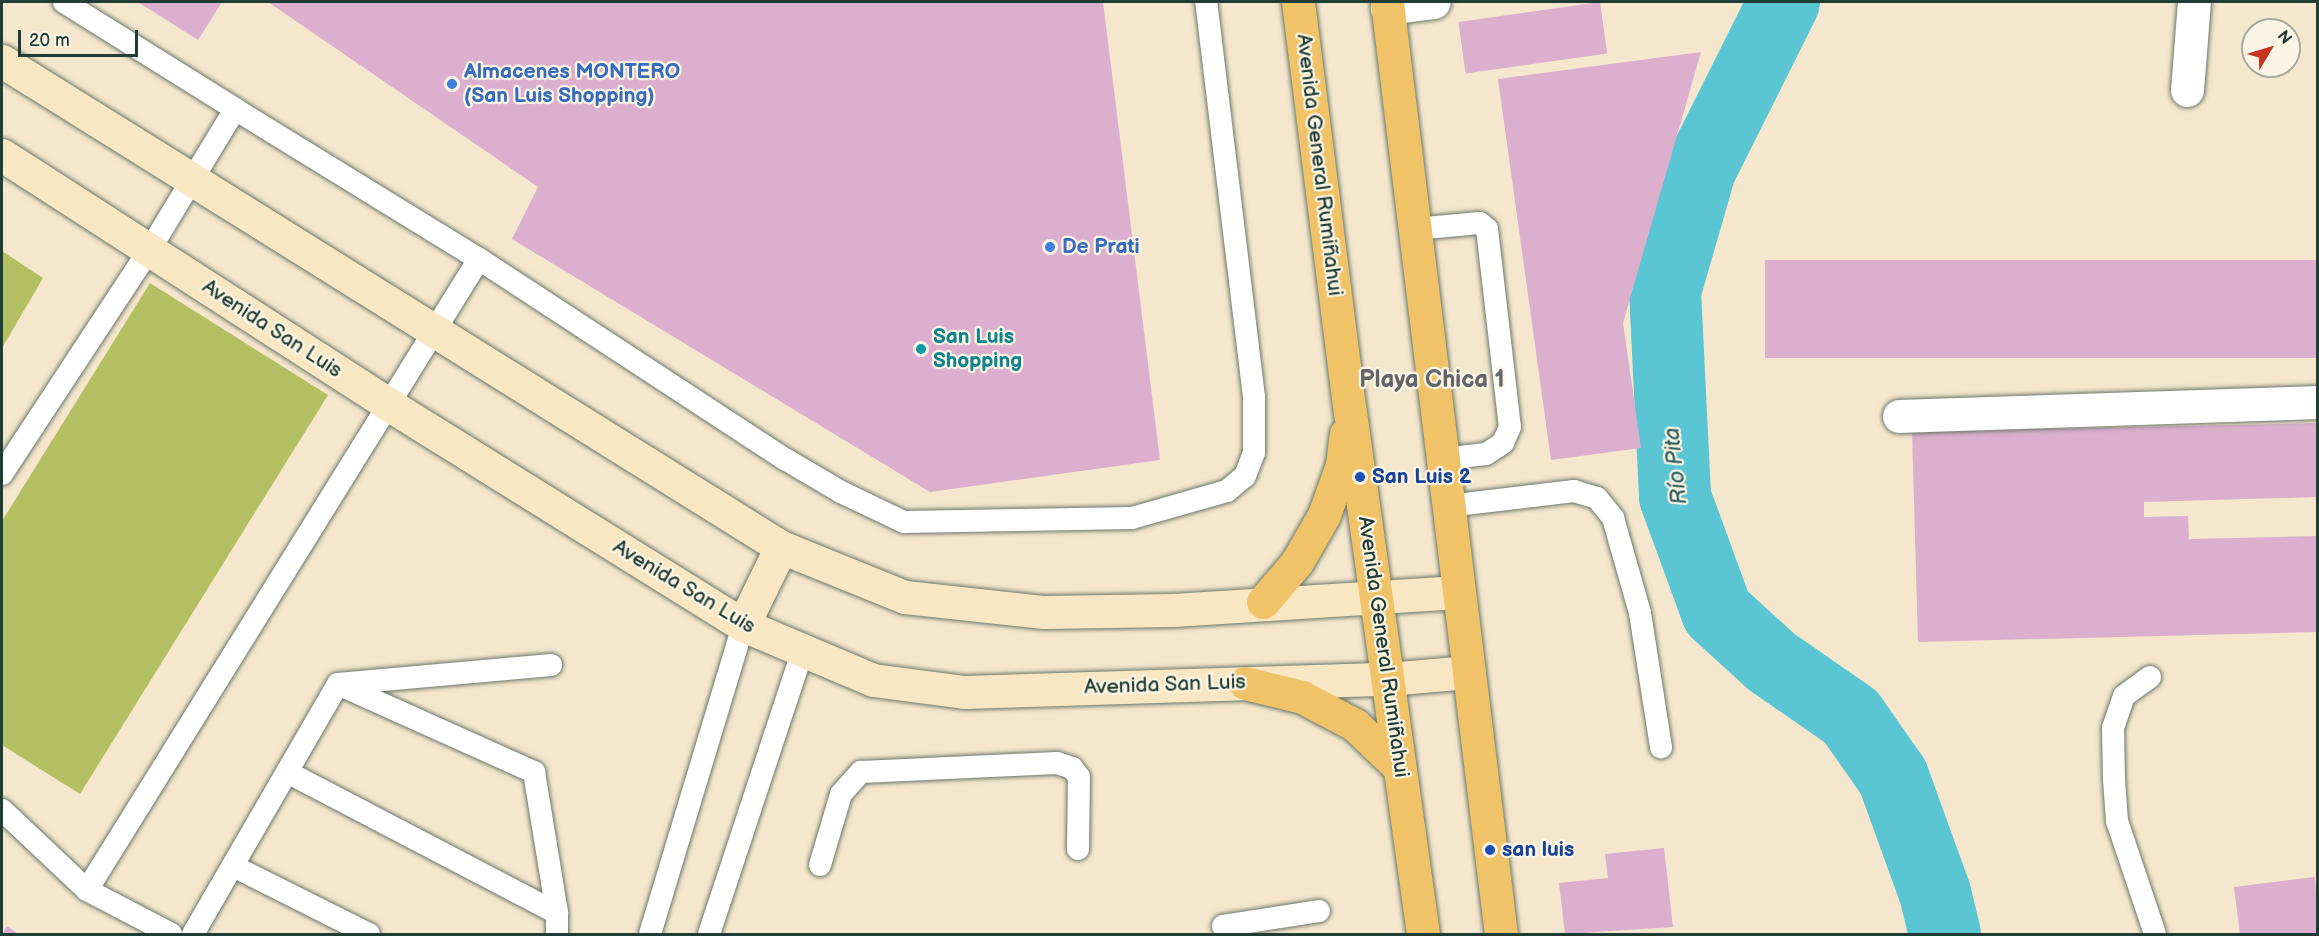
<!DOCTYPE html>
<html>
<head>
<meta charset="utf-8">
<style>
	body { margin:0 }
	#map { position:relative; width:2319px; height:936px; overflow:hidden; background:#f5e7cd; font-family:"Balsamiq Sans",sans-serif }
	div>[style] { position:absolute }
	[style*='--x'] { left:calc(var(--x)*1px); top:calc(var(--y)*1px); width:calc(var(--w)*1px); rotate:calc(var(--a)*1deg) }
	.green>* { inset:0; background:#b3bf60 }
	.river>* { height:72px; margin:-36px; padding:0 36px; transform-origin:36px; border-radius:36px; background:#5ac5d3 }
	.building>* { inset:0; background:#dbafcd; transform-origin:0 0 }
	.roads { filter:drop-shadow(0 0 2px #6a786a) drop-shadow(0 0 2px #6a786a) }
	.service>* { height:22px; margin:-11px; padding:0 11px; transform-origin:11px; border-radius:11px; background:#fff }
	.minor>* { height:33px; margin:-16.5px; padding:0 16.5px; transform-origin:16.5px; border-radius:16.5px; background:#fff }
	.secondary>* { height:33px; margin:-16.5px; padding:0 16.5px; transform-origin:16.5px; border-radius:16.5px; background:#f9e7c3 }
	.trunk>* { height:33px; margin:-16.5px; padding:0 16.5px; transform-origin:16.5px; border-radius:16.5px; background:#f1c369 }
	.dots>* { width:16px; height:16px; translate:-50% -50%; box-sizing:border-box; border:3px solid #fcf5e5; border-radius:50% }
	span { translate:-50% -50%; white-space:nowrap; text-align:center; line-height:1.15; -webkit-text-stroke:4.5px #fcf5e5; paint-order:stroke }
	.shop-label { font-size:21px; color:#366cbe; font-weight:700 }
	.left { translate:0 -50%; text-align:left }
	.street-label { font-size:21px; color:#1f3d34 }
	.culture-label { font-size:21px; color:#0d838f; font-weight:700 }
	.transit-label { font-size:21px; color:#164399; font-weight:700 }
	.water-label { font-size:22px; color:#2e5f5c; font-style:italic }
	.quarter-label { font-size:24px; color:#61656a; font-weight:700 }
	.frame { position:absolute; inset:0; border:3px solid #1f3d34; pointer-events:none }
	.north { position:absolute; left:2241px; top:18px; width:60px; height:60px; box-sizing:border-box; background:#fcf5e5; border:2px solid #a4ab9e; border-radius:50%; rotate:52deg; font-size:16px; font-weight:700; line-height:24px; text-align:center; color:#1f3d34 }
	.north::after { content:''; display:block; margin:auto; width:21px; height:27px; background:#c8321e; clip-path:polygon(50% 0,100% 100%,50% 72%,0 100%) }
	.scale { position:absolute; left:18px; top:30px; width:120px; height:27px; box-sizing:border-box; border:3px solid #1f3d34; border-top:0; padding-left:8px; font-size:18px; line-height:21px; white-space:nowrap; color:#1f3d34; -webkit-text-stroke:4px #fcf5e5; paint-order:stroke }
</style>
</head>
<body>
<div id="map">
	<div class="green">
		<i style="clip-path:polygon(2px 251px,43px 278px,2px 348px)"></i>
		<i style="clip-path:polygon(150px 283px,328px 395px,80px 794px,2px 745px,2px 521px)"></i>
	</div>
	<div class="river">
		<i style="--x:1784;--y:2;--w:188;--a:116.6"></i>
		<i style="--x:1700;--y:170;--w:126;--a:106.1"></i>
		<i style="--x:1665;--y:291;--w:206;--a:87.2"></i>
		<i style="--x:1675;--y:497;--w:122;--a:69.9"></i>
		<i style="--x:1717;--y:612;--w:74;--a:42.3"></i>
		<i style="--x:1772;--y:662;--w:96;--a:34.8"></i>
		<i style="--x:1851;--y:717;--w:73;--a:55"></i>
		<i style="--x:1893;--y:777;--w:123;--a:70.1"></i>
		<i style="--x:1935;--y:893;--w:42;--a:76.3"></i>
	</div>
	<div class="building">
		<i style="clip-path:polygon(138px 2px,222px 2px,198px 40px)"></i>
		<i style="clip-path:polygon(268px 2px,1103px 2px,1160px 460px,930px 492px,512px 239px,538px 187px)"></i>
		<i style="left:1600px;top:2px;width:52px;height:143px;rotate:82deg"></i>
		<i style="clip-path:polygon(1701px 52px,1623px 323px,1641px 448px,1551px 460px,1498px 79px)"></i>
		<i style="left:2318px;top:260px;width:98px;height:553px;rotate:90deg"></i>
		<i style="clip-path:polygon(2318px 423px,2318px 497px,2144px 502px,2144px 517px,2188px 516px,2189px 539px,2318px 536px,2318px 632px,1918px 642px,1912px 432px)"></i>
		<i style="clip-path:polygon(1664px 848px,1673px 927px,1565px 934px,1559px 883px,1608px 878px,1605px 854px)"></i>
		<i style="clip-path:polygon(2315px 877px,2318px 934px,2240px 934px,2234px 887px)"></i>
		<i style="clip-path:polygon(7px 926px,18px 934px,2px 934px)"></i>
	</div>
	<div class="roads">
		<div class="service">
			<i style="--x:64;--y:2;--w:202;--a:32"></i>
			<i style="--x:1414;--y:229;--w:66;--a:-5.2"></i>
			<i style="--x:1480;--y:223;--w:9;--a:41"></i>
			<i style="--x:1487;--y:229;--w:199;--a:83.4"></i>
			<i style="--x:1510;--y:427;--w:17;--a:114"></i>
			<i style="--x:1503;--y:443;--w:20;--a:147"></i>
			<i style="--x:1486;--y:454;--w:44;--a:173.5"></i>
			<i style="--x:479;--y:259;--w:366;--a:33.2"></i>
			<i style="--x:785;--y:459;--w:65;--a:30.5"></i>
			<i style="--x:841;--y:492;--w:70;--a:25.5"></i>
			<i style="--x:904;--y:522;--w:228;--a:-1"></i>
			<i style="--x:1132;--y:518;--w:99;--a:-15.9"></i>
			<i style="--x:1227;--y:491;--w:23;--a:-40"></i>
			<i style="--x:1245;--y:476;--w:25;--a:-69"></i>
			<i style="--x:1254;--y:453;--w:56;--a:-90"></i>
			<i style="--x:1254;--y:397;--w:398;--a:-96.9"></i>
			<i style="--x:2;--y:474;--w:269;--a:-56.7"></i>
			<i style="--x:150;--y:249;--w:164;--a:-58.7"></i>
			<i style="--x:235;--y:109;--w:286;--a:31.6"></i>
			<i style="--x:479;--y:259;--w:743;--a:121.85"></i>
			<i style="--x:87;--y:890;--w:117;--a:-136.7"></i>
			<i style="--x:1448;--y:506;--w:127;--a:-6.8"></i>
			<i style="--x:1574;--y:491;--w:24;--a:17"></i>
			<i style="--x:1597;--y:498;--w:26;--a:51"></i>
			<i style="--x:1613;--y:518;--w:99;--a:74.1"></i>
			<i style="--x:1640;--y:613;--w:136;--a:81.1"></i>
			<i style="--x:2150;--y:677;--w:32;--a:144"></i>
			<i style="--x:2124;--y:696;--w:34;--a:109"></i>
			<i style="--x:2113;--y:728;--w:52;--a:88.9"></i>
			<i style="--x:2114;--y:780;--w:41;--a:85.8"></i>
			<i style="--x:2117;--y:821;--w:119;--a:71.4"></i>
			<i style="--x:340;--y:685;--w:213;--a:24.2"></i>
			<i style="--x:534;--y:772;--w:143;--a:80.7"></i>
			<i style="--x:287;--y:772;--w:305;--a:27.6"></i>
			<i style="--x:557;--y:913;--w:21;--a:90"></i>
			<i style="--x:820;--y:865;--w:74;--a:-73.5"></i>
			<i style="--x:841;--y:794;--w:30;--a:-48"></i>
			<i style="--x:861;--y:772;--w:196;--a:-2.6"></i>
			<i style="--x:1057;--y:763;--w:16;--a:18"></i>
			<i style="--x:1072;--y:768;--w:11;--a:52"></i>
			<i style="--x:1079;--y:777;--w:72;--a:90.8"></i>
			<i style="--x:233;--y:866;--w:152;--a:26.6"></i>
			<i style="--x:87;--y:890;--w:95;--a:27.6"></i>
			<i style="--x:1223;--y:926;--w:97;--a:-8.9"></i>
			<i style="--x:193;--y:934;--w:289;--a:-59.9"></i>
			<i style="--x:338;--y:684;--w:214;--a:-5.1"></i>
			<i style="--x:650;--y:934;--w:323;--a:-73.2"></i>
			<i style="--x:709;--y:934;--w:297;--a:-71.7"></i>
		</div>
		<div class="minor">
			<i style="--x:1387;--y:8;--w:47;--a:-7.3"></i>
			<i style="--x:2187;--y:90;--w:88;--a:-85.5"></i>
			<i style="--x:1899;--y:416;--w:419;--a:-1.9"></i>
		</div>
		<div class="secondary">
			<i style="--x:2;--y:61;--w:918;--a:31.96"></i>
			<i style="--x:781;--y:547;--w:134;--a:22"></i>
			<i style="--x:905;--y:597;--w:140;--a:6.2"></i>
			<i style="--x:1044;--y:612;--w:129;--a:-0.9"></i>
			<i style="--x:1173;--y:610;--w:286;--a:-3.6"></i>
			<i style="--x:2;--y:155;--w:463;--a:32.8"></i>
			<i style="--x:391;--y:406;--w:415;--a:31.9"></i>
			<i style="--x:743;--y:625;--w:141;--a:22.9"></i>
			<i style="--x:873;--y:680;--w:92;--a:7.5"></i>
			<i style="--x:964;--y:692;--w:423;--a:-1.8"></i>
			<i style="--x:1387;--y:679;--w:82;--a:-4.9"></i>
			<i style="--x:743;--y:625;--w:87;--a:-64"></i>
		</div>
		<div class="trunk">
			<i style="--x:1298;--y:2;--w:413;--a:82.8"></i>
			<i style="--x:1350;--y:412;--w:527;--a:82.04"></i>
			<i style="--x:1387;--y:2;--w:939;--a:83.03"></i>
			<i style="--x:1263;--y:602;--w:52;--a:-49.6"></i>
			<i style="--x:1297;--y:562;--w:54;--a:-60.1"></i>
			<i style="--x:1324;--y:515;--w:53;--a:-70.2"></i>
			<i style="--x:1342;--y:465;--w:31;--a:-83"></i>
			<i style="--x:1245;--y:683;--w:59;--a:13.8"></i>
			<i style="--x:1302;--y:697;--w:60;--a:27.8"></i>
			<i style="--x:1355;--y:725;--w:59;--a:43.6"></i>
		</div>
	</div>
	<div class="dots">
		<i style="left:452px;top:84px;background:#3f7fe0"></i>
		<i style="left:1050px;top:247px;background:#3f7fe0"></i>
		<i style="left:921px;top:349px;background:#0f9aa8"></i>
		<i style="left:1360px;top:477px;background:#1a4fb4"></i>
		<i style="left:1490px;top:850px;background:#1a4fb4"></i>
	</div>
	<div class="shop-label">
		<span class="left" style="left:464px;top:84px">Almacenes MONTERO<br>(San Luis Shopping)</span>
		<span class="left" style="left:1062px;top:247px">De Prati</span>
	</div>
	<div class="street-label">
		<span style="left:1319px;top:165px;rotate:83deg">Avenida General Rumiñahui</span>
		<span style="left:272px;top:329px;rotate:33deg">Avenida San Luis</span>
		<span style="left:684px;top:587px;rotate:31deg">Avenida San Luis</span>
		<span style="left:1383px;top:647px;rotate:82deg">Avenida General Rumiñahui</span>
		<span style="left:1165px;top:685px;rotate:-2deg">Avenida San Luis</span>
	</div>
	<div class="culture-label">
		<span class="left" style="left:933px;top:349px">San Luis<br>Shopping</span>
	</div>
	<div class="transit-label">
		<span class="left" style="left:1372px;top:477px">San Luis 2</span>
		<span class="left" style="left:1502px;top:850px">san luis</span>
	</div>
	<div class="water-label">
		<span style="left:1676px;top:466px;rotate:-96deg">Río Pita</span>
	</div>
	<div class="quarter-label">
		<span style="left:1432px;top:380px">Playa Chica 1</span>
	</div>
	<div class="frame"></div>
	<div class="north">N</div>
	<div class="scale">20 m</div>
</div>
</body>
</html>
